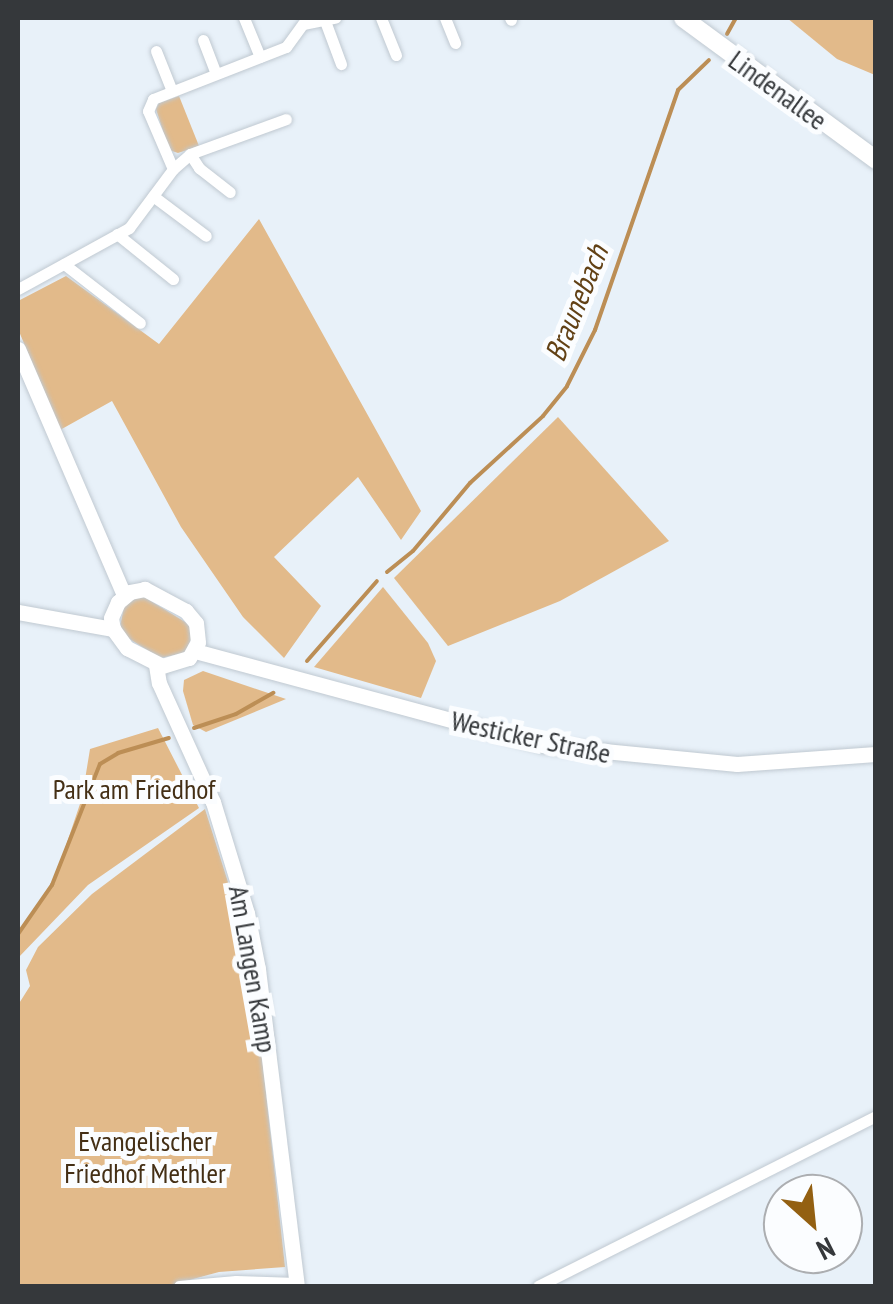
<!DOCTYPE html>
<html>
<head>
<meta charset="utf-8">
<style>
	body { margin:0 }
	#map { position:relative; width:893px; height:1304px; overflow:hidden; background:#e8f1f9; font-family:"PT Sans Narrow",sans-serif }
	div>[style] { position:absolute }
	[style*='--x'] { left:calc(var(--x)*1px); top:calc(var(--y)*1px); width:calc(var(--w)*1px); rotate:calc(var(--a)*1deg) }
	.green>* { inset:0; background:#e2ba8a }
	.stream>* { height:4px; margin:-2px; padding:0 2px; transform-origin:2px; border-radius:2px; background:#bc8e55 }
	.roads { filter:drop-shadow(0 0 2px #c0c9d1) drop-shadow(0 0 2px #c0c9d1) }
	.minor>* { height:11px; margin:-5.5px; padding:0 5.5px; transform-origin:5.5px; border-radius:5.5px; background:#fff }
	.tertiary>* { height:15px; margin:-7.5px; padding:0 7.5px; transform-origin:7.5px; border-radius:7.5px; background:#fff }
	.secondary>* { height:18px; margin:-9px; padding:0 9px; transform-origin:9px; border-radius:9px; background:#fff }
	span { translate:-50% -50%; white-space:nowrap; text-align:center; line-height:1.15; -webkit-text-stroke:10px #fbfdff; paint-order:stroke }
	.street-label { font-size:28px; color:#35383b }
	.park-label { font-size:28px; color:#442f15 }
	.water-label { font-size:30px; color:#624115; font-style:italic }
	.frame { position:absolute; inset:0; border:20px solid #35383b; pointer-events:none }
	.north { position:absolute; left:763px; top:1174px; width:100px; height:100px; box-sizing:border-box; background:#fbfdff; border:2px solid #acaeb1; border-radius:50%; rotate:153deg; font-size:28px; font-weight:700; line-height:40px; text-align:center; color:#35383b }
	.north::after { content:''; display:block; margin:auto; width:35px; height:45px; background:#936012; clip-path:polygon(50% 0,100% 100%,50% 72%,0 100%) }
</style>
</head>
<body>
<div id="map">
	<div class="green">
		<i style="clip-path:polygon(787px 18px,875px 18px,875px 75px,837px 59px)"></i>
		<i style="clip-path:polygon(179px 96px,199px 146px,178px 153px,169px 150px,156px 109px,159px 103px)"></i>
		<i style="clip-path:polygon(259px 219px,421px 511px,401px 540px,358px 477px,274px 557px,321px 606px,284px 658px,243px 617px,181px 527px,112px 401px,60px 430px,18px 329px,18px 301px,66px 276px,159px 344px)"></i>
		<i style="clip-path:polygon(558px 417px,669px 541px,560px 601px,448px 646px,394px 578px)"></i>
		<i style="clip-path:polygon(383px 587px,428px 643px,436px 661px,421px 698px,314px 667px)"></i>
		<i style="clip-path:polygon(141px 595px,190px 625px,192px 637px,185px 653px,160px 658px,128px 638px,120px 627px,125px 602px)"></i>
		<i style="clip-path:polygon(203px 671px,286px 699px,206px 732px,193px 725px,183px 691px,184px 680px)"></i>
		<i style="clip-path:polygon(158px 728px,199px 808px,88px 885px,18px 958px,18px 934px,55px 878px,82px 798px,90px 749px)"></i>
		<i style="clip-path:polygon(205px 809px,239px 917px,263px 1065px,285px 1267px,219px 1272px,167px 1286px,18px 1286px,18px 1005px,30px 986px,26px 970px,38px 947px,92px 894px)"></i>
	</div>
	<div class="stream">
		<i style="--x:727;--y:34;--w:18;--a:-61"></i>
		<i style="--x:387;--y:572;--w:33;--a:-39"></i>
		<i style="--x:413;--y:551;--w:89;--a:-50"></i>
		<i style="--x:470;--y:483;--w:99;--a:-42.5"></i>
		<i style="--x:543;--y:416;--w:38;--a:-51"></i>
		<i style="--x:567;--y:386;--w:63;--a:-63.4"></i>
		<i style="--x:595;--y:330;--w:254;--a:-70.9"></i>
		<i style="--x:678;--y:90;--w:43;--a:-44.1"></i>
		<i style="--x:307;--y:661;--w:106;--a:-48.8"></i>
		<i style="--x:194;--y:728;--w:44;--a:-18.4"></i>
		<i style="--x:236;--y:714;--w:43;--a:-29.6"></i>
		<i style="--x:18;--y:934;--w:60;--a:-55.2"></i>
		<i style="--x:52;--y:885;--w:130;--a:-68.4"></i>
		<i style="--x:100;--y:764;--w:21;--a:-31"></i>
		<i style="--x:118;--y:753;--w:53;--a:-16.4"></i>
	</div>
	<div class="roads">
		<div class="minor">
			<i style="--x:244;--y:18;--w:42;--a:67.7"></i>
			<i style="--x:381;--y:18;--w:40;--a:68"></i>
			<i style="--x:445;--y:18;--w:27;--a:68"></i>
			<i style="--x:510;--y:18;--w:2;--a:63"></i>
			<i style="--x:325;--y:21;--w:46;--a:69.6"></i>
			<i style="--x:203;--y:40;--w:36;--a:69"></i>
			<i style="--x:156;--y:51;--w:43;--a:68.2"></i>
			<i style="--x:190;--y:154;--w:17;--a:57"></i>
			<i style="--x:199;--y:168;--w:39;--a:38"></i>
			<i style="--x:173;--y:169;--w:63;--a:-113.3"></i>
			<i style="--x:148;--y:111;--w:13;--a:-67"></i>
			<i style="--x:153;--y:99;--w:143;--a:-21.4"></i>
			<i style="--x:286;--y:47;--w:29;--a:-54"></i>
			<i style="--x:303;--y:24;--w:33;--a:-11"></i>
			<i style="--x:153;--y:196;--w:66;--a:37"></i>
			<i style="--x:117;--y:234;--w:72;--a:38.8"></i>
			<i style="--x:64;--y:264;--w:96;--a:37.8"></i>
			<i style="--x:18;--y:289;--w:127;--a:-28.8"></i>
			<i style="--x:129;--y:228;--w:74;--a:-53.3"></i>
			<i style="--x:173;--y:169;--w:23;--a:-41"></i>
			<i style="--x:190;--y:154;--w:102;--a:-20"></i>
			<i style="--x:179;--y:1286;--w:57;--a:-5"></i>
			<i style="--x:236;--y:1281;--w:60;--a:1.9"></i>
			<i style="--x:538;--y:1286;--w:378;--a:-26.7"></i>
		</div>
		<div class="tertiary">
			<i style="--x:18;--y:349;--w:268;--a:66.7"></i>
			<i style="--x:18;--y:612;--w:97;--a:10.1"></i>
			<i style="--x:113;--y:629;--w:24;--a:54"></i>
			<i style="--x:127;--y:648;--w:39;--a:27"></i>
			<i style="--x:162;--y:666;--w:28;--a:-17"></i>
			<i style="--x:189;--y:658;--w:18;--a:-61"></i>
			<i style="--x:198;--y:642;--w:19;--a:-96"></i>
			<i style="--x:196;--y:623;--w:16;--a:-130"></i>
			<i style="--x:186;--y:611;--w:47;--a:-151.8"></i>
			<i style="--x:145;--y:589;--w:15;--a:169"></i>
			<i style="--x:130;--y:592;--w:16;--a:140"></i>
			<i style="--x:118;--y:602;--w:17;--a:114"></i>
			<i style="--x:111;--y:618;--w:11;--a:80"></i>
			<i style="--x:195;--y:651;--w:360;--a:15.1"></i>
			<i style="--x:543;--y:745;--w:195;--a:5.6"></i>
			<i style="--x:737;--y:764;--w:139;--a:-4.1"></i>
			<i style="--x:156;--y:665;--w:18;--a:81"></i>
			<i style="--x:159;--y:683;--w:131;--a:65.6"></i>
			<i style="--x:213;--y:802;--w:116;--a:73"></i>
			<i style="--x:247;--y:913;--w:57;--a:78.9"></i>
			<i style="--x:258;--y:969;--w:319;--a:83"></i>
		</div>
		<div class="secondary">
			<i style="--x:683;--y:18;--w:240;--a:36.3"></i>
		</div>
	</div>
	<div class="street-label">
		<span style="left:778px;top:90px;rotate:36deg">Lindenallee</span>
		<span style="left:531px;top:737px;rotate:12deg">Westicker Straße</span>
		<span style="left:253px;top:969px;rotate:80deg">Am Langen Kamp</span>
	</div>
	<div class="park-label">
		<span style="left:134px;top:789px">Park am Friedhof</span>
		<span style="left:145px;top:1157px">Evangelischer<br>Friedhof Methler</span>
	</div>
	<div class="water-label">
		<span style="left:576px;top:303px;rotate:-68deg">Braunebach</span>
	</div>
	<div class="frame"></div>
	<div class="north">N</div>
</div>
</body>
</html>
